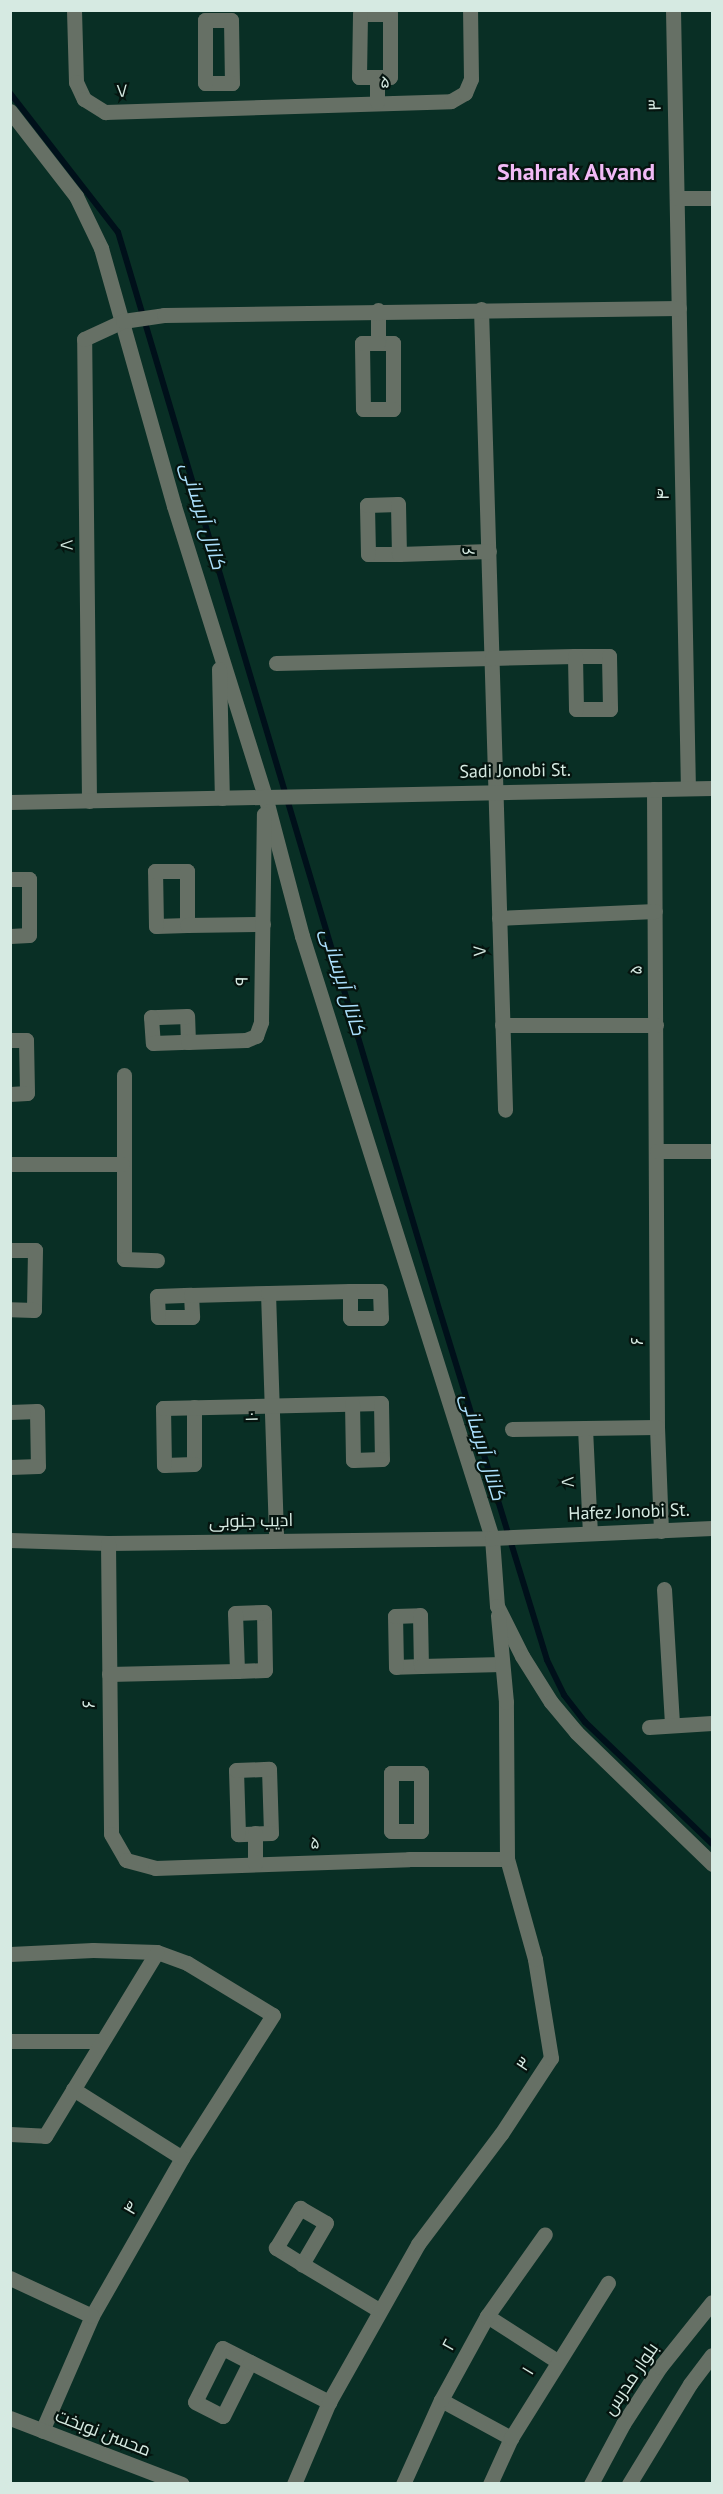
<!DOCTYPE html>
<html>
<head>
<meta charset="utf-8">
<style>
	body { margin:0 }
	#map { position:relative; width:723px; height:2494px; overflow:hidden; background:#092f25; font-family:"PT Sans",Cairo,sans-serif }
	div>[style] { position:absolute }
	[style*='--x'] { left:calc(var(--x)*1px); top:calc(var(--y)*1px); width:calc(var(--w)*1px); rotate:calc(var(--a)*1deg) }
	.stream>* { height:6px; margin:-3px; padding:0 3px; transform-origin:3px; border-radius:3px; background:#00101a }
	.minor>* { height:15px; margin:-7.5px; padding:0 7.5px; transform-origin:7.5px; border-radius:7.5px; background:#667065 }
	span { translate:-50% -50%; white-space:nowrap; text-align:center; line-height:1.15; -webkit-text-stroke:4.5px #05140f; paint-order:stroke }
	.street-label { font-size:18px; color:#d6eae2 }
	.water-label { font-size:20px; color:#aadefb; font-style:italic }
	.district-label { font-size:24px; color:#f1baf6; font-weight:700 }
	.frame { position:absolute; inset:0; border:12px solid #d6eae2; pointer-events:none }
</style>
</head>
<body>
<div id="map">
	<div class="stream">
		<i style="--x:10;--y:93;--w:176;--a:52.2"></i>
		<i style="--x:118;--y:232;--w:1127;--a:73.4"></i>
		<i style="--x:440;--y:1312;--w:364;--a:72.9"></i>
		<i style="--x:547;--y:1660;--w:39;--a:64"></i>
		<i style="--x:564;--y:1695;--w:34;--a:52"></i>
		<i style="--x:585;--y:1722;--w:176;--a:43.8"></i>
	</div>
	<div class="minor">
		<i style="--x:74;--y:10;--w:72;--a:88.4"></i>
		<i style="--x:76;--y:82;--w:19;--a:65"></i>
		<i style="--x:84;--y:99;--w:25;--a:32"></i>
		<i style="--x:105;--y:112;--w:346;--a:-1.8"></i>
		<i style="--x:451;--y:101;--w:16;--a:-30"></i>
		<i style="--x:465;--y:93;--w:15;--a:-67"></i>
		<i style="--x:471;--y:79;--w:69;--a:-90.8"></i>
		<i style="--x:673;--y:10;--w:778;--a:88.9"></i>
		<i style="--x:205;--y:20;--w:26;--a:0"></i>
		<i style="--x:231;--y:20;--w:63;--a:89.1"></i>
		<i style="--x:232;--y:83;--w:27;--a:180"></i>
		<i style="--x:205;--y:83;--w:63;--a:-90"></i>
		<i style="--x:377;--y:102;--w:25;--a:-90"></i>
		<i style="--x:377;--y:77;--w:13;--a:0"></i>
		<i style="--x:390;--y:77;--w:63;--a:-90"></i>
		<i style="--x:390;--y:14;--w:30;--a:180"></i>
		<i style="--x:360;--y:14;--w:63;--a:90.9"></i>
		<i style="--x:359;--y:77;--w:18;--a:0"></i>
		<i style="--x:10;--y:111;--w:108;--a:52.2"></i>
		<i style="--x:76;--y:196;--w:58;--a:64.3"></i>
		<i style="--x:101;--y:248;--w:268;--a:74.2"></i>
		<i style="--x:174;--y:506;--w:304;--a:72.6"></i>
		<i style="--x:265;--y:796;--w:145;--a:75.2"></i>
		<i style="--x:302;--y:936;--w:631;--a:72.48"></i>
		<i style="--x:492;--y:1538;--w:68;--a:85.8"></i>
		<i style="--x:497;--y:1606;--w:56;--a:63.4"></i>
		<i style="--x:522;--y:1656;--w:54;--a:57.8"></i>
		<i style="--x:551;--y:1702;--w:39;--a:50"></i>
		<i style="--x:576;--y:1732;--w:190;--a:44.1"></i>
		<i style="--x:677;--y:198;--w:35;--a:0"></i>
		<i style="--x:481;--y:309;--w:801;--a:88.28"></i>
		<i style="--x:378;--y:310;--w:33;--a:90"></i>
		<i style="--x:378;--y:343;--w:15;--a:0"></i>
		<i style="--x:393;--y:343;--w:66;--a:90"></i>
		<i style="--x:393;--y:409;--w:30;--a:180"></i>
		<i style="--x:363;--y:409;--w:66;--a:-90.9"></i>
		<i style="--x:362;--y:343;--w:16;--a:0"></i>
		<i style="--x:399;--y:554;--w:31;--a:180"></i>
		<i style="--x:368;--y:554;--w:49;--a:-91.2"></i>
		<i style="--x:367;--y:505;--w:31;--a:-2"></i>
		<i style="--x:398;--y:504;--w:50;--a:88.9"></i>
		<i style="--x:399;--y:554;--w:90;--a:-1.9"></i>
		<i style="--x:276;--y:663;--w:216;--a:-1.3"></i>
		<i style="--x:492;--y:658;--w:83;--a:-1.4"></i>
		<i style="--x:575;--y:656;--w:34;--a:0"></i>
		<i style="--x:609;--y:656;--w:53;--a:88.9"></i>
		<i style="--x:610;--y:709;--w:34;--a:180"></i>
		<i style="--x:576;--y:709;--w:53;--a:-91.1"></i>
		<i style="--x:219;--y:669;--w:129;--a:88.7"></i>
		<i style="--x:654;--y:789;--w:638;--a:89.73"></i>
		<i style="--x:657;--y:1427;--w:104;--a:87.8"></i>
		<i style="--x:89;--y:801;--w:462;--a:-90.6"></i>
		<i style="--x:84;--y:339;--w:43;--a:-24.8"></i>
		<i style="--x:123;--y:321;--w:41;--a:-8.3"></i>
		<i style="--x:164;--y:315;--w:515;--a:-0.78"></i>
		<i style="--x:10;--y:802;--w:702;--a:-1.14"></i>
		<i style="--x:10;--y:879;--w:19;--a:0"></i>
		<i style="--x:29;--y:879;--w:56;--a:90"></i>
		<i style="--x:29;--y:935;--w:19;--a:177"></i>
		<i style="--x:499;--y:918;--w:156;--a:-2.6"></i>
		<i style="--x:187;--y:925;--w:31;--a:178"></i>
		<i style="--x:156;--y:926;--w:55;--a:-91"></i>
		<i style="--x:155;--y:871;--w:32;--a:0"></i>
		<i style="--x:187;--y:871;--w:54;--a:90"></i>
		<i style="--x:187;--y:925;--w:76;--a:-0.8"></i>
		<i style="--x:502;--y:1025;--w:154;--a:0"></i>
		<i style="--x:10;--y:1040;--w:16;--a:0"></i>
		<i style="--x:26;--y:1040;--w:53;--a:88.9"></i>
		<i style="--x:27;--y:1093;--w:17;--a:177"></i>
		<i style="--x:188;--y:1042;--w:26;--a:-92"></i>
		<i style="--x:187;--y:1016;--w:36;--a:178"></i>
		<i style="--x:151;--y:1017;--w:26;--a:86"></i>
		<i style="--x:153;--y:1043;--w:35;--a:-2"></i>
		<i style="--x:188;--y:1042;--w:58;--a:-2"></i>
		<i style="--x:246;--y:1040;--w:11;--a:-22"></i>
		<i style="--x:256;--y:1036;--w:15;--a:-70"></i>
		<i style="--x:261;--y:1022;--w:208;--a:-89.2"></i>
		<i style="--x:124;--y:1075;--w:184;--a:90"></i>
		<i style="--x:124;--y:1259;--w:33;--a:2"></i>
		<i style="--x:657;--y:1151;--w:55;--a:0"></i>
		<i style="--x:10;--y:1164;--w:112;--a:0"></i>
		<i style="--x:10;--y:1250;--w:25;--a:0"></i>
		<i style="--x:35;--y:1250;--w:60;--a:91"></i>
		<i style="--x:34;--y:1310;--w:24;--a:-178"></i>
		<i style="--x:268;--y:1293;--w:247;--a:88.1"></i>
		<i style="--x:191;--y:1295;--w:22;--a:87"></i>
		<i style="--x:192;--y:1317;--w:34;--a:180"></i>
		<i style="--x:158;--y:1317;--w:21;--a:-93"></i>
		<i style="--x:157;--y:1296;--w:34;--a:-2"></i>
		<i style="--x:191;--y:1295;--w:77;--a:-1.5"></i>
		<i style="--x:268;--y:1293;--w:82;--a:-1.4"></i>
		<i style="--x:350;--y:1291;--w:30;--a:0"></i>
		<i style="--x:380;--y:1291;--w:27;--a:88"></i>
		<i style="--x:381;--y:1318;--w:31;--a:180"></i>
		<i style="--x:350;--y:1318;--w:27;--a:-90"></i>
		<i style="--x:194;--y:1407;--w:57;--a:90"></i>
		<i style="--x:194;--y:1464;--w:30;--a:178"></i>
		<i style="--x:164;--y:1465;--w:57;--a:-91"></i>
		<i style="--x:163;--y:1408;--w:218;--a:-1.3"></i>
		<i style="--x:381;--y:1403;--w:56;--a:89"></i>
		<i style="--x:382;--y:1459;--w:29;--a:178"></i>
		<i style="--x:353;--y:1460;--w:56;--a:-91"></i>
		<i style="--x:10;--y:1412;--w:27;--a:-2"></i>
		<i style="--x:37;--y:1411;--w:55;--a:89"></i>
		<i style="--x:38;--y:1466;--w:28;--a:178"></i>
		<i style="--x:585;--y:1428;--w:105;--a:87.3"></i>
		<i style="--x:512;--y:1429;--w:145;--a:-0.8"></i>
		<i style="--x:10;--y:1540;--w:98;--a:1.8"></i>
		<i style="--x:108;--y:1543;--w:384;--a:-0.7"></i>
		<i style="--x:492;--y:1538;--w:220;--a:-2.6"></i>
		<i style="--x:108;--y:1543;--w:291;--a:89.4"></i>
		<i style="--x:111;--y:1834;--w:30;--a:60"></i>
		<i style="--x:126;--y:1860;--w:30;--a:15"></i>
		<i style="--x:155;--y:1868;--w:254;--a:-2"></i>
		<i style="--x:409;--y:1859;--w:98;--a:0"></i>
		<i style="--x:664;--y:1589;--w:135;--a:86.6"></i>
		<i style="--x:421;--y:1666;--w:25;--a:178"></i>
		<i style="--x:396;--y:1667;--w:51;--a:-91.1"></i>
		<i style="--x:395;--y:1616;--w:25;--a:-2"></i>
		<i style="--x:420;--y:1615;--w:51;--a:88.9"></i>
		<i style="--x:421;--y:1666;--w:81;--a:-1.4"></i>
		<i style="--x:109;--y:1674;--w:128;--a:-1.3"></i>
		<i style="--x:237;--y:1671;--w:28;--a:-2"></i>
		<i style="--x:265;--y:1670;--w:58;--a:-91"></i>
		<i style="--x:264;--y:1612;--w:29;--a:178"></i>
		<i style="--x:235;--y:1613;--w:58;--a:88"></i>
		<i style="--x:649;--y:1727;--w:63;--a:-3.6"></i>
		<i style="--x:269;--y:1769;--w:64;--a:88.2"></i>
		<i style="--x:271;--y:1833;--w:33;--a:178"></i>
		<i style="--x:238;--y:1834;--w:64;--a:-91.8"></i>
		<i style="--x:236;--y:1770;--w:33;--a:-2"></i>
		<i style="--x:391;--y:1773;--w:30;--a:0"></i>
		<i style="--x:421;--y:1773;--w:58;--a:90"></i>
		<i style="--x:421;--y:1831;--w:30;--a:180"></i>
		<i style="--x:391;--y:1831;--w:58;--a:-90"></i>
		<i style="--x:255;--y:1833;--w:31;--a:90"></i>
		<i style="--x:10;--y:1954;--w:83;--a:-2.8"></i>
		<i style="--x:93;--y:1950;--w:64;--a:1.8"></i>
		<i style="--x:157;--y:1952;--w:32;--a:20"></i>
		<i style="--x:187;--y:1963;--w:100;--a:31.2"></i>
		<i style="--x:273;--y:2015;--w:169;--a:122.5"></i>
		<i style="--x:182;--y:2158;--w:182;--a:119.7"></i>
		<i style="--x:92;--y:2316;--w:125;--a:113.5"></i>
		<i style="--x:10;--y:2041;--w:92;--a:0"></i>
		<i style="--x:73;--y:2089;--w:129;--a:32.3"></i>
		<i style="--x:10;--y:2134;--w:35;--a:3"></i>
		<i style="--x:45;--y:2136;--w:215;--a:-58.7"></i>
		<i style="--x:302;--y:2264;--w:31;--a:-148"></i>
		<i style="--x:276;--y:2248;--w:47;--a:-59"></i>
		<i style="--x:300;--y:2208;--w:30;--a:30"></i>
		<i style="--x:326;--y:2223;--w:48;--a:120.3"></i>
		<i style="--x:302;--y:2264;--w:90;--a:30.9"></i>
		<i style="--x:10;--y:2278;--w:90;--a:24.9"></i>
		<i style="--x:487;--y:2316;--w:83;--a:32.7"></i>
		<i style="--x:250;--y:2362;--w:31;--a:-153"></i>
		<i style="--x:222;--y:2348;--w:60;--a:116.6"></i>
		<i style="--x:195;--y:2402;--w:31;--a:27"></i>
		<i style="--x:223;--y:2416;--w:60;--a:-63.4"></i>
		<i style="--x:250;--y:2362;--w:89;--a:26.9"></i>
		<i style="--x:441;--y:2400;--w:80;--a:28.5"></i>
		<i style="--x:10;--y:2418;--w:184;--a:21"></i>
		<i style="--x:294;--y:2484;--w:89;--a:-66.9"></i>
		<i style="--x:329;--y:2402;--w:181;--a:-60.6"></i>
		<i style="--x:418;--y:2244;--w:138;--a:-53"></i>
		<i style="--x:501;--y:2134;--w:91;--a:-56.7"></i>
		<i style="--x:551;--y:2058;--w:100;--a:-99.2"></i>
		<i style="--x:535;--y:1959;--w:104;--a:-105.6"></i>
		<i style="--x:507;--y:1859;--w:157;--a:-90.4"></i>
		<i style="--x:506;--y:1702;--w:87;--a:-95.3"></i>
		<i style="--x:403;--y:2484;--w:92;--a:-65.7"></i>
		<i style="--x:441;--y:2400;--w:96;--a:-61.3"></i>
		<i style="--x:487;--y:2316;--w:100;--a:-54.7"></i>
		<i style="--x:490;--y:2484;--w:51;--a:-65.5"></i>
		<i style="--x:511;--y:2438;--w:183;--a:-58"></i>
		<i style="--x:591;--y:2484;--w:68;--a:-61.9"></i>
		<i style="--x:623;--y:2424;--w:68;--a:-57"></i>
		<i style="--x:660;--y:2367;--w:83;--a:-51.3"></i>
		<i style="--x:629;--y:2484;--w:117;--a:-58.6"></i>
		<i style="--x:690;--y:2384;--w:36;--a:-53"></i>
	</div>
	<div class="street-label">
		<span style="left:385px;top:82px;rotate:-1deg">۵</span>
		<span style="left:122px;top:91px;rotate:-3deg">۷</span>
		<span style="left:655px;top:105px;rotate:-91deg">۳</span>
		<span style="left:663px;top:494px;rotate:-91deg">۴</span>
		<span style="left:67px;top:545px;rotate:-91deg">۸</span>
		<span style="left:469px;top:551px;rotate:-92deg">۶</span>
		<span style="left:515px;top:771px;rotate:-1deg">Sadi Jonobi St.</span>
		<span style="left:480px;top:951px;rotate:-92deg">۷</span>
		<span style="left:636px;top:970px;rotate:-91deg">۵</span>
		<span style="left:242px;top:981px;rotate:-89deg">۹</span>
		<span style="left:637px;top:1341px;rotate:-90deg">۶</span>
		<span style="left:252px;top:1417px;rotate:-92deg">۱۰</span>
		<span style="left:568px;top:1482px;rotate:-93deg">۸</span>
		<span style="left:629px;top:1512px;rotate:-2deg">Hafez Jonobi St.</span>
		<span style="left:251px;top:1521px;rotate:-1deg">ادیب جنوبی</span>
		<span style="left:89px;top:1704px;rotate:-91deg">۶</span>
		<span style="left:315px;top:1843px;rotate:-2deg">۵</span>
		<span style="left:524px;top:2064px;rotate:-56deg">۳</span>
		<span style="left:131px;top:2208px;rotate:-60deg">۴</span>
		<span style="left:449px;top:2345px;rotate:-61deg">۲</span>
		<span style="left:528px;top:2371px;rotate:-59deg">۱</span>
		<span style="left:631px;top:2379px;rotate:-56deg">بلوار مدرس</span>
		<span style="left:103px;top:2433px;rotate:21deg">محسن نوبخت</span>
	</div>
	<div class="water-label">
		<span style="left:203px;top:516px;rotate:73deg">کانال آبرسانی</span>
		<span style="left:343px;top:982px;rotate:73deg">کانال آبرسانی</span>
		<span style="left:483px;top:1447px;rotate:73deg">کانال آبرسانی</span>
	</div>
	<div class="district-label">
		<span style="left:576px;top:172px">Shahrak Alvand</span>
	</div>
	<div class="frame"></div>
</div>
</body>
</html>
